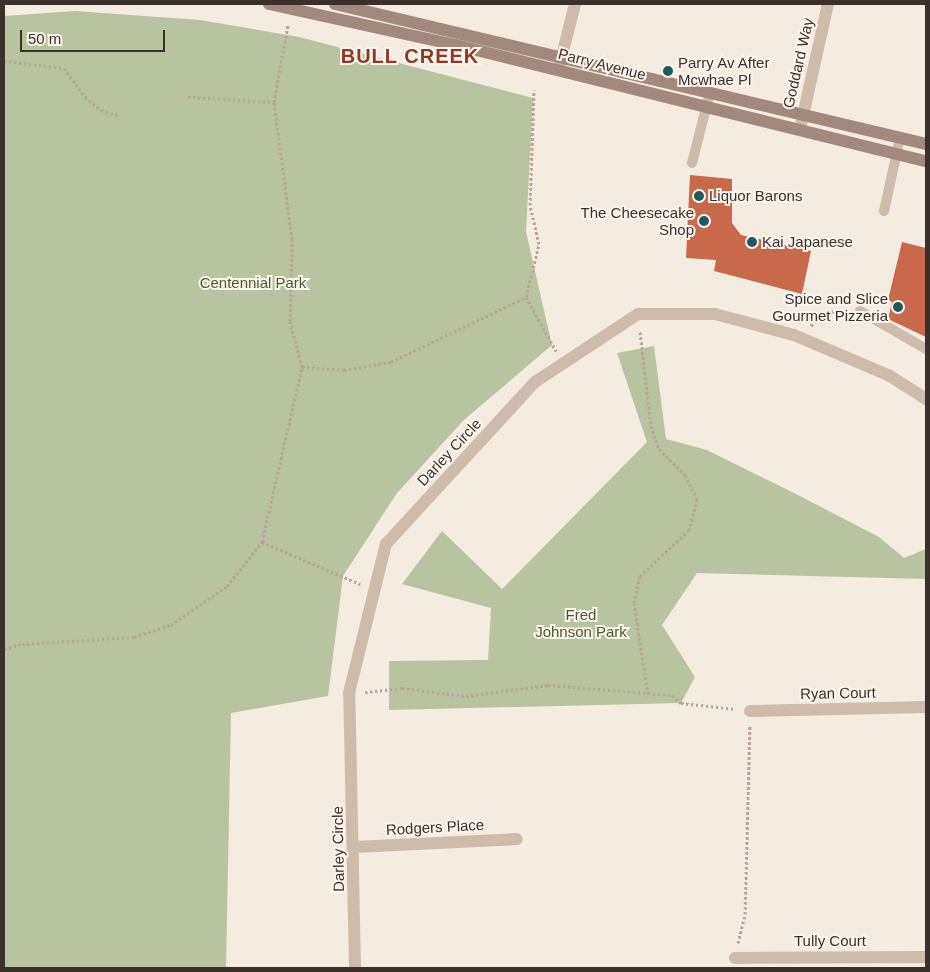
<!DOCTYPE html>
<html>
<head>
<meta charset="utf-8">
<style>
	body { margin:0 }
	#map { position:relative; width:930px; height:972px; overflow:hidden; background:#f4ebe1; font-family:Helvetica,sans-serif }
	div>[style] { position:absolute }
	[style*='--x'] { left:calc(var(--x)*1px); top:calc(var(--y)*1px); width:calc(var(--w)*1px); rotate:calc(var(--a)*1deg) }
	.green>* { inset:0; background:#b8c4a0 }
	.building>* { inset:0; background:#c8694b }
	.path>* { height:3px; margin-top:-1.5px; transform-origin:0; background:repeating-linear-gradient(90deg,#b9a596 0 2.5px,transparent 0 5px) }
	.lane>* { height:10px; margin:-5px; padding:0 5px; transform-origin:5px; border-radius:5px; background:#cdbbac }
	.street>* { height:12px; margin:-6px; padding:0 6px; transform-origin:6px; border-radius:6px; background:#cdbbac }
	.secondary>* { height:12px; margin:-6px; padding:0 6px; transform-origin:6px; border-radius:6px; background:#a18a7d }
	.dots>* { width:14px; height:14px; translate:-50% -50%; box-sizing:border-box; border:2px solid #fbf5ee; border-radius:50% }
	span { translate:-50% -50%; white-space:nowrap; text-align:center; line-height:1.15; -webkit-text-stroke:4px #fbf5ee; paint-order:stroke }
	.poi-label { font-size:15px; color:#3b302b }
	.left { translate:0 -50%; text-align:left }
	.right { translate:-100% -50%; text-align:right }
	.street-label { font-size:15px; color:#3b302b }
	.park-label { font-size:15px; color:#4a5a2e }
	.district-label { font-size:20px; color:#8c3b22; font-weight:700; letter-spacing:1px }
	.frame { position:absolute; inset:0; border:5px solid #3b302b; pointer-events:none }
	.scale { position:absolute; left:20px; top:30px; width:145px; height:22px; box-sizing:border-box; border:2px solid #3b302b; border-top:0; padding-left:6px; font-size:15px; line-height:18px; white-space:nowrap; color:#3b302b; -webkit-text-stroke:4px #fbf5ee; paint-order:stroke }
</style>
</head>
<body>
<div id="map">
	<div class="green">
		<i style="clip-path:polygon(75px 11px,200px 20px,299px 37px,533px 98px,526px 232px,552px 345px,464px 420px,397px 493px,343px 576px,328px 696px,231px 713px,226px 968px,4px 968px,4px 16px)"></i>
		<i style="clip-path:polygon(654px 346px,666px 439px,707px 450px,796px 494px,879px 537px,904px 558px,926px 549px,926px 579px,697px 573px,662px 625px,695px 677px,681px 703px,389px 710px,389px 661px,488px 660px,491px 608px,402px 584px,442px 531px,502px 589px,647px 442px,617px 353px)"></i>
	</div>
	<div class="building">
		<i style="clip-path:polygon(690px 175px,732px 179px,732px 223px,741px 235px,811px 251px,802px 294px,714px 271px,716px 260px,686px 258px)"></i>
		<i style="clip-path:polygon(902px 242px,926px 248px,926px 337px,888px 319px,892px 302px,888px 300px)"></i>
	</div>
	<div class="path">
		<i style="--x:4;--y:61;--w:60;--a:6.7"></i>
		<i style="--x:64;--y:68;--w:36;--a:54"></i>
		<i style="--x:85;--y:97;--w:21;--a:39"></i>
		<i style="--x:101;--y:110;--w:18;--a:19"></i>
		<i style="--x:188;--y:97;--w:86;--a:3.3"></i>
		<i style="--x:526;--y:297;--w:55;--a:-76.2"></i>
		<i style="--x:539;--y:244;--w:40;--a:-103"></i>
		<i style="--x:530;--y:205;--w:115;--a:-88"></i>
		<i style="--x:811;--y:326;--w:17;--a:-54"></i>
		<i style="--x:821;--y:312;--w:26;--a:-2"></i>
		<i style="--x:640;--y:332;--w:95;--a:83.3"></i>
		<i style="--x:651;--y:426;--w:24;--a:71"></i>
		<i style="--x:659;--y:449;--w:37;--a:45"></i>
		<i style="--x:685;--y:475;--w:27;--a:63"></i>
		<i style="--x:697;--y:499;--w:32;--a:104"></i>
		<i style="--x:689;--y:530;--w:67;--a:136.8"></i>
		<i style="--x:640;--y:576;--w:28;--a:103"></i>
		<i style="--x:634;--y:603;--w:92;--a:81.3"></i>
		<i style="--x:302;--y:367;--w:42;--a:4.1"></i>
		<i style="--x:344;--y:370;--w:48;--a:-9.7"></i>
		<i style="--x:391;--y:362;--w:150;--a:-25.7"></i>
		<i style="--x:526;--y:297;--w:62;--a:60.9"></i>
		<i style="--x:262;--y:542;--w:107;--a:23.2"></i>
		<i style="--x:4;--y:649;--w:19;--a:-16"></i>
		<i style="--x:22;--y:644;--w:112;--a:-3.6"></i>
		<i style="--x:134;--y:637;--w:39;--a:-18"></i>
		<i style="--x:171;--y:625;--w:68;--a:-34.9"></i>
		<i style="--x:227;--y:586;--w:56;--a:-51.5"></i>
		<i style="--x:262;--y:542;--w:180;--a:-77.1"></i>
		<i style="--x:302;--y:367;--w:48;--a:-104.6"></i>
		<i style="--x:290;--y:321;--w:82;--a:-88.6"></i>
		<i style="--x:292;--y:239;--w:138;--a:-97.5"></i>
		<i style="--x:274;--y:102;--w:78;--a:-79.7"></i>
		<i style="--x:365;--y:692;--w:37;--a:-6"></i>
		<i style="--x:402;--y:688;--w:64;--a:7.1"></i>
		<i style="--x:466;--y:696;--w:83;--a:-7.6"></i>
		<i style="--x:548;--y:685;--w:124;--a:4.6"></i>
		<i style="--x:672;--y:695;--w:12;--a:42"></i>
		<i style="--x:681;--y:703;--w:55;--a:6.2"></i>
		<i style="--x:738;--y:943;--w:30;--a:-76"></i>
		<i style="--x:745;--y:914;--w:189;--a:-88.5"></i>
	</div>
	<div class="lane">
		<i style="--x:692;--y:163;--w:65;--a:-75.7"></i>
		<i style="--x:884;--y:211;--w:75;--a:-77.6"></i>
		<i style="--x:860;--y:311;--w:76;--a:29.9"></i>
	</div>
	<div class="street">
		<i style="--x:559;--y:67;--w:65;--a:-75.7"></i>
		<i style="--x:800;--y:129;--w:128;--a:-77.4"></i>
		<i style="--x:750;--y:711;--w:176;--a:-1.3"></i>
		<i style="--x:355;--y:847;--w:162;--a:-2.8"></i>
		<i style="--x:735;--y:958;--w:191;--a:-0.3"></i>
		<i style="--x:355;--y:968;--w:275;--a:-91.2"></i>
		<i style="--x:349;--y:693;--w:154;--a:-76.1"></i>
		<i style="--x:386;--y:544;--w:220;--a:-47.4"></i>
		<i style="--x:535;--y:382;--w:123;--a:-33.4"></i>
		<i style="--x:638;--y:314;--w:77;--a:0"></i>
		<i style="--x:715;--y:314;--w:82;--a:14.9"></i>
		<i style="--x:794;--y:335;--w:104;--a:23.1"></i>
		<i style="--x:890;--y:376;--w:43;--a:32.6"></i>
	</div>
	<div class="secondary">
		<i style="--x:269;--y:4;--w:191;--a:12.4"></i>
		<i style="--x:456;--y:45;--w:484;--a:13.9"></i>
		<i style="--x:335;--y:4;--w:607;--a:13.33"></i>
	</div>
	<div class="dots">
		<i style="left:668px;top:71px;background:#1f5a5e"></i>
		<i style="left:699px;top:196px;background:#1f5a5e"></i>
		<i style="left:704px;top:221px;background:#1f5a5e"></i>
		<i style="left:752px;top:242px;background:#1f5a5e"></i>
		<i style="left:898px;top:307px;background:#1f5a5e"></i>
	</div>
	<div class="poi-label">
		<span class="left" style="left:678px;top:71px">Parry Av After<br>Mcwhae Pl</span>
		<span class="left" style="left:709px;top:196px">Liquor Barons</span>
		<span class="right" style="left:694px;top:221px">The Cheesecake<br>Shop</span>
		<span class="left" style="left:762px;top:242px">Kai Japanese</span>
		<span class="right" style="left:888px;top:307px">Spice and Slice<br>Gourmet Pizzeria</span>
	</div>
	<div class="street-label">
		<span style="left:798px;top:63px;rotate:-77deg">Goddard Way</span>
		<span style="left:602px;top:64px;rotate:14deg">Parry Avenue</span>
		<span style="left:449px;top:452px;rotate:-47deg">Darley Circle</span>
		<span style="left:838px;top:693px;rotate:-1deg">Ryan Court</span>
		<span style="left:435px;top:827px;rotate:-3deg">Rodgers Place</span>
		<span style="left:338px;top:849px;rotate:-91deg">Darley Circle</span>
		<span style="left:830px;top:941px">Tully Court</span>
	</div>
	<div class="park-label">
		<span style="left:253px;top:283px">Centennial Park</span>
		<span style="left:581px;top:623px">Fred<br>Johnson Park</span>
	</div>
	<div class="district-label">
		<span style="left:410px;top:56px">BULL CREEK</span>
	</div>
	<div class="frame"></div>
	<div class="scale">50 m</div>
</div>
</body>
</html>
